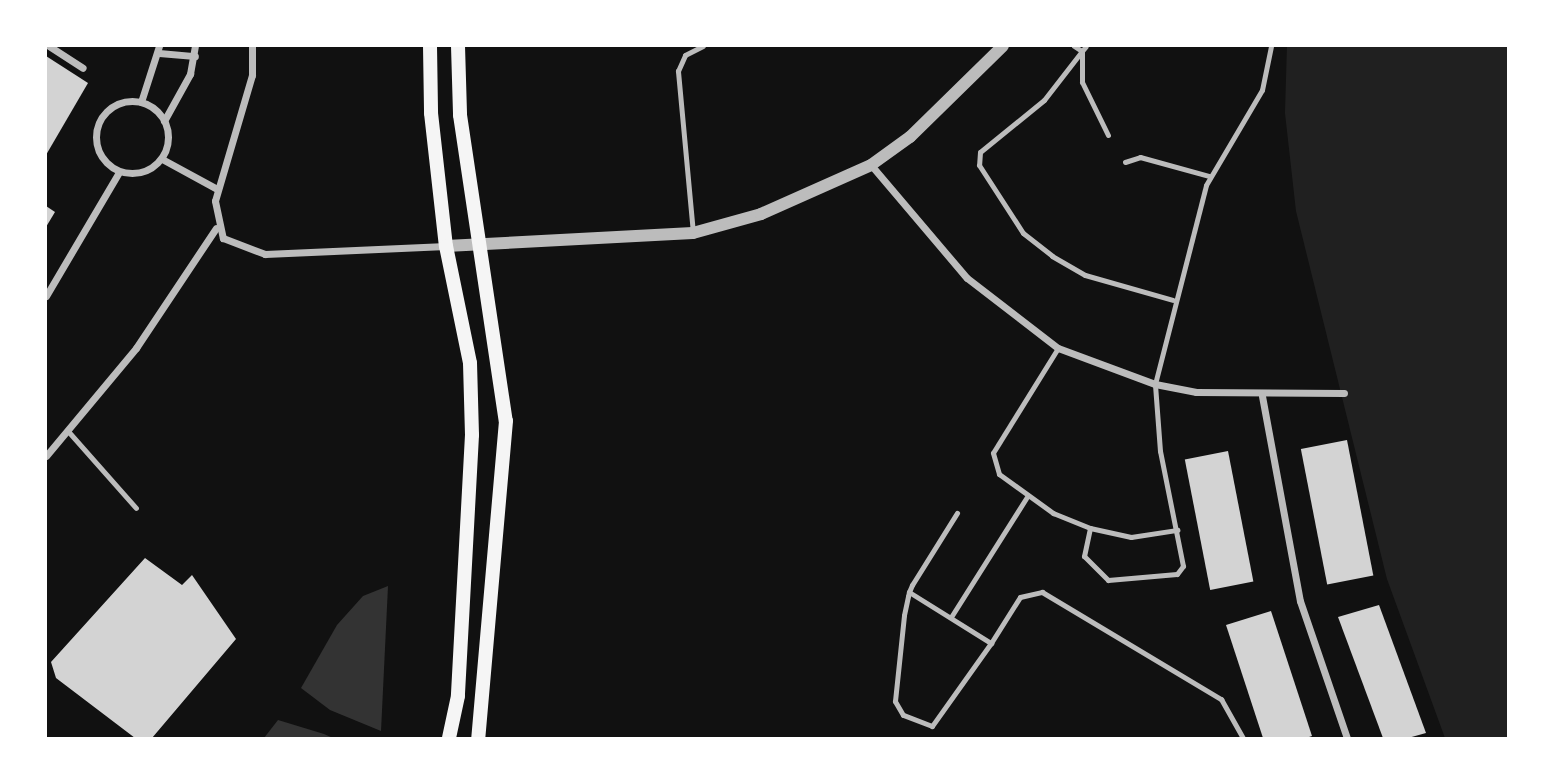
<!DOCTYPE html>
<html>
<head>
<meta charset="utf-8">
<style>
	body { margin:0 }
	#map { position:relative; width:1554px; height:784px; overflow:hidden; background:#111; font-family:"IBM Plex Sans",sans-serif }
	div>[style] { position:absolute }
	[style*='--x'] { left:calc(var(--x)*1px); top:calc(var(--y)*1px); width:calc(var(--w)*1px); rotate:calc(var(--a)*1deg) }
	.green>* { inset:0; background:#202020 }
	.water>* { inset:0; background:#333 }
	.building>* { inset:0; background:#d3d3d3; transform-origin:0 0 }
	.service>* { height:5px; margin:-2.5px; padding:0 2.5px; transform-origin:2.5px; border-radius:2.5px; background:#bcbcbc }
	.minor>* { height:7px; margin:-3.5px; padding:0 3.5px; transform-origin:3.5px; border-radius:3.5px; background:#bcbcbc }
	.minor>.ring { margin:-3.5px; padding:0; box-sizing:content-box; background:none; border:7px solid #bcbcbc; border-radius:50% }
	.tertiary>* { height:12px; margin:-6px; padding:0 6px; transform-origin:6px; border-radius:6px; background:#bcbcbc }
	.secondary>* { height:14px; margin:-7px; padding:0 7px; transform-origin:7px; border-radius:7px; background:#f5f5f5 }
	span { translate:-50% -50%; white-space:nowrap; text-align:center; line-height:1.15; -webkit-text-stroke:7px #fff; paint-order:stroke }
	.frame { position:absolute; inset:0; border:47px solid #fff; pointer-events:none }
</style>
</head>
<body>
<div id="map">
	<div class="green">
		<i style="clip-path:polygon(1287px 46px,1508px 46px,1508px 738px,1445px 738px,1387px 579px,1296px 211px,1285px 113px)"></i>
	</div>
	<div class="water">
		<i style="clip-path:polygon(388px 586px,381px 731px,330px 710px,301px 688px,337px 625px,363px 596px)"></i>
		<i style="clip-path:polygon(278px 720px,324px 734px,333px 738px,264px 738px)"></i>
	</div>
	<div class="building">
		<i style="clip-path:polygon(46px 56px,88px 83px,46px 155px)"></i>
		<i style="clip-path:polygon(46px 206px,55px 212px,46px 227px)"></i>
		<i style="left:1347px;top:440px;width:138px;height:47px;rotate:79deg"></i>
		<i style="left:1228px;top:451px;width:133px;height:44px;rotate:79deg"></i>
		<i style="clip-path:polygon(145px 558px,182px 585px,192px 575px,236px 639px,152px 738px,135px 738px,56px 678px,51px 662px)"></i>
		<i style="clip-path:polygon(1379px 605px,1426px 733px,1408px 738px,1383px 738px,1338px 617px)"></i>
		<i style="clip-path:polygon(1271px 611px,1312px 736px,1306px 738px,1263px 738px,1226px 625px)"></i>
	</div>
	<div class="service">
		<i style="--x:1074;--y:46;--w:9;--a:32"></i>
		<i style="--x:1082;--y:51;--w:6;--a:-51"></i>
		<i style="--x:1082;--y:51;--w:62;--a:127.8"></i>
		<i style="--x:1044;--y:100;--w:82;--a:140.9"></i>
		<i style="--x:980;--y:152;--w:13;--a:94"></i>
		<i style="--x:979;--y:165;--w:81;--a:57.1"></i>
		<i style="--x:1023;--y:233;--w:37;--a:38"></i>
		<i style="--x:1052;--y:256;--w:38;--a:30"></i>
		<i style="--x:1085;--y:275;--w:91;--a:15.9"></i>
		<i style="--x:1082;--y:51;--w:31;--a:90"></i>
		<i style="--x:1082;--y:82;--w:59;--a:63.9"></i>
		<i style="--x:1125;--y:162;--w:16;--a:-18"></i>
		<i style="--x:1140;--y:157;--w:72;--a:15.4"></i>
		<i style="--x:693;--y:233;--w:163;--a:-95.3"></i>
		<i style="--x:678;--y:71;--w:17;--a:-66"></i>
		<i style="--x:685;--y:55;--w:20;--a:-27"></i>
		<i style="--x:1058;--y:348;--w:123;--a:121.8"></i>
		<i style="--x:993;--y:453;--w:22;--a:74"></i>
		<i style="--x:999;--y:474;--w:67;--a:35.8"></i>
		<i style="--x:1053;--y:513;--w:40;--a:22"></i>
		<i style="--x:1090;--y:528;--w:42;--a:12.4"></i>
		<i style="--x:1131;--y:537;--w:47;--a:-8.7"></i>
		<i style="--x:67;--y:430;--w:104;--a:48.5"></i>
		<i style="--x:1090;--y:528;--w:29;--a:102"></i>
		<i style="--x:1084;--y:556;--w:34;--a:45"></i>
		<i style="--x:1108;--y:580;--w:69;--a:-5"></i>
		<i style="--x:1177;--y:574;--w:10;--a:-53"></i>
		<i style="--x:1183;--y:566;--w:117;--a:-101.3"></i>
		<i style="--x:1160;--y:451;--w:67;--a:-94.3"></i>
		<i style="--x:1155;--y:384;--w:205;--a:-75.6"></i>
		<i style="--x:1206;--y:185;--w:110;--a:-59.5"></i>
		<i style="--x:1262;--y:90;--w:45;--a:-78.4"></i>
		<i style="--x:909;--y:592;--w:97;--a:31.9"></i>
		<i style="--x:991;--y:643;--w:102;--a:125.4"></i>
		<i style="--x:932;--y:726;--w:31;--a:-159"></i>
		<i style="--x:903;--y:715;--w:16;--a:-120"></i>
		<i style="--x:895;--y:701;--w:86;--a:-84"></i>
		<i style="--x:904;--y:615;--w:19;--a:-78"></i>
		<i style="--x:908;--y:596;--w:4;--a:-76"></i>
		<i style="--x:909;--y:592;--w:8;--a:-67"></i>
		<i style="--x:912;--y:585;--w:85;--a:-58"></i>
		<i style="--x:951;--y:617;--w:144;--a:-57.7"></i>
		<i style="--x:991;--y:643;--w:54;--a:-57.8"></i>
		<i style="--x:1020;--y:597;--w:23;--a:-13"></i>
		<i style="--x:1042;--y:592;--w:209;--a:30.9"></i>
		<i style="--x:1221;--y:699;--w:45;--a:60.6"></i>
	</div>
	<div class="minor">
		<i style="--x:49;--y:46;--w:40;--a:32.9"></i>
		<i style="--x:252;--y:46;--w:29;--a:90"></i>
		<i style="--x:252;--y:75;--w:131;--a:106.4"></i>
		<i style="--x:215;--y:201;--w:38;--a:78"></i>
		<i style="--x:223;--y:238;--w:45;--a:20.9"></i>
		<i style="--x:265;--y:254;--w:181;--a:-2.5"></i>
		<i style="--x:159;--y:53;--w:36;--a:5"></i>
		<i class="ring" style="left:96px;top:101px;width:65px;height:65px"></i>
		<i style="--x:141;--y:102;--w:59;--a:-72.2"></i>
		<i style="--x:164;--y:121;--w:54;--a:-61"></i>
		<i style="--x:190;--y:74;--w:28;--a:-80"></i>
		<i style="--x:162;--y:159;--w:63;--a:28.6"></i>
		<i style="--x:871;--y:165;--w:148;--a:49.7"></i>
		<i style="--x:967;--y:278;--w:115;--a:37.6"></i>
		<i style="--x:1058;--y:348;--w:103;--a:20.4"></i>
		<i style="--x:1155;--y:384;--w:42;--a:11"></i>
		<i style="--x:1196;--y:392;--w:148;--a:0.4"></i>
		<i style="--x:46;--y:296;--w:144;--a:-59.5"></i>
		<i style="--x:1262;--y:396;--w:208;--a:79.5"></i>
		<i style="--x:1300;--y:601;--w:145;--a:71.1"></i>
		<i style="--x:46;--y:456;--w:141;--a:-50.2"></i>
		<i style="--x:136;--y:348;--w:144;--a:-56.3"></i>
	</div>
	<div class="tertiary">
		<i style="--x:446;--y:246;--w:247;--a:-3"></i>
		<i style="--x:693;--y:233;--w:71;--a:-15.6"></i>
		<i style="--x:761;--y:214;--w:120;--a:-24"></i>
		<i style="--x:871;--y:165;--w:48;--a:-35.7"></i>
		<i style="--x:910;--y:137;--w:130;--a:-44.4"></i>
	</div>
	<div class="secondary">
		<i style="--x:430;--y:46;--w:67;--a:89.1"></i>
		<i style="--x:431;--y:113;--w:134;--a:83.6"></i>
		<i style="--x:446;--y:246;--w:119;--a:78.4"></i>
		<i style="--x:470;--y:363;--w:72;--a:88.4"></i>
		<i style="--x:472;--y:435;--w:261;--a:93.1"></i>
		<i style="--x:458;--y:696;--w:43;--a:102.1"></i>
		<i style="--x:458;--y:46;--w:69;--a:88.3"></i>
		<i style="--x:460;--y:115;--w:309;--a:81.5"></i>
		<i style="--x:506;--y:421;--w:318;--a:95"></i>
	</div>
	<div class="frame"></div>
</div>
</body>
</html>
